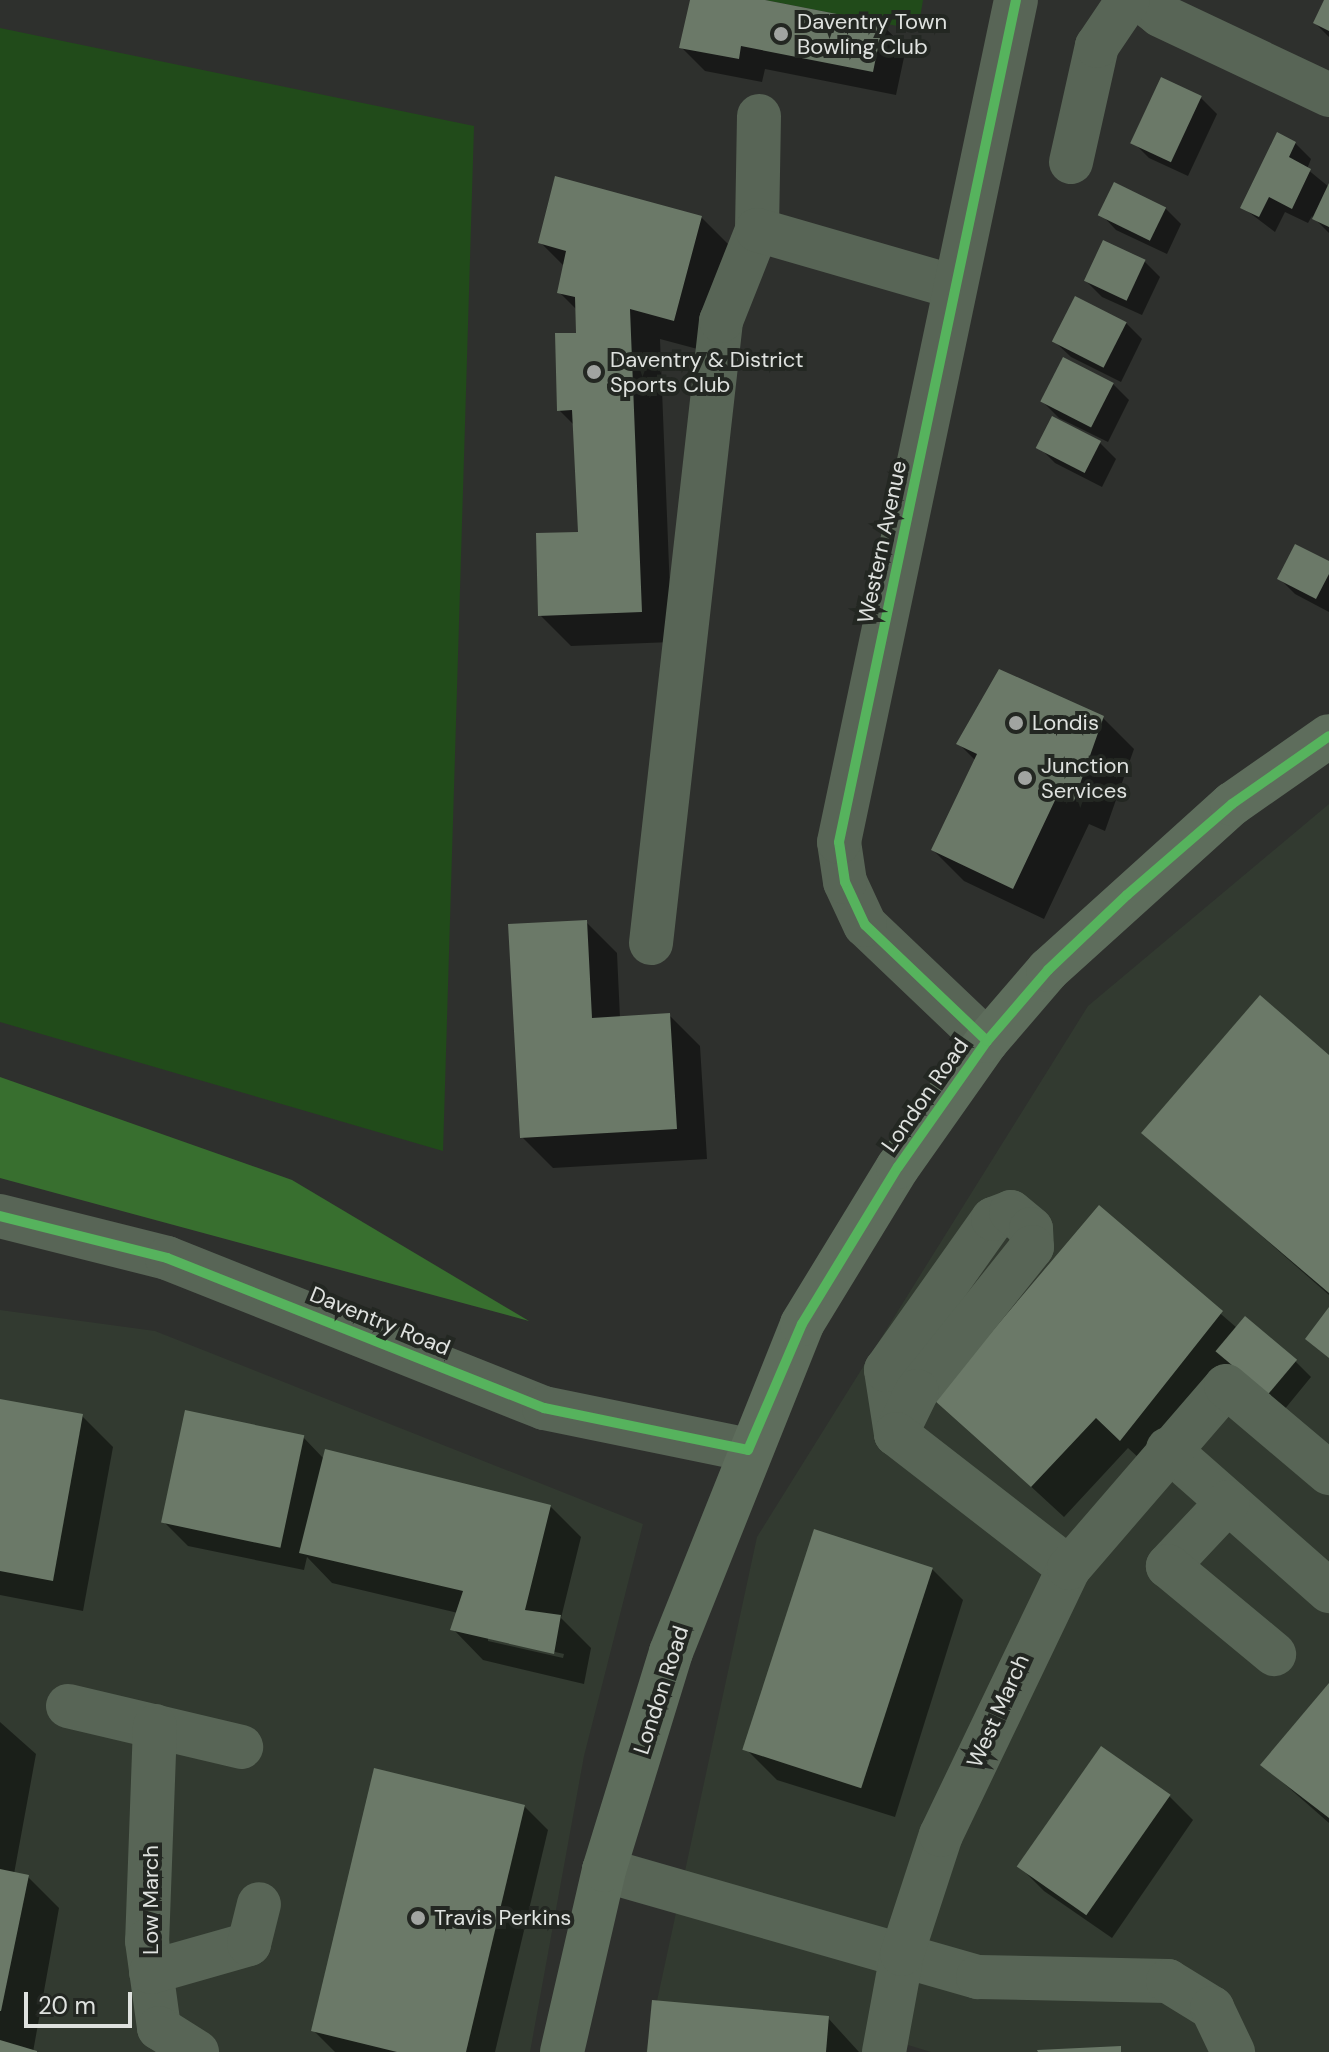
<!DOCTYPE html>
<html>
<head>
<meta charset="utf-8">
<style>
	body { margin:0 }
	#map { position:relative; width:1329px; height:2052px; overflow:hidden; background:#2e302d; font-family:"DM Sans",sans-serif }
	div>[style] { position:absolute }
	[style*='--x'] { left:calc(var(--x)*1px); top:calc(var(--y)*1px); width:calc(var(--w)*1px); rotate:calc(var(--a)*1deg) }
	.built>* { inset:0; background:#323a30 }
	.green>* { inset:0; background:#214b1a }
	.forest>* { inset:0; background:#386f2f }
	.shadow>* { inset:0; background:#0007 }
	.building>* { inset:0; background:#6b7968; transform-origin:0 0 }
	.minor>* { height:44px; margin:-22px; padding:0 22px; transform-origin:22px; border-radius:22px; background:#586556 }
	.major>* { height:44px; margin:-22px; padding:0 22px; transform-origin:22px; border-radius:22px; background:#5e6d5c }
	.cycleway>* { height:10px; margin:-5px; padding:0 5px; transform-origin:5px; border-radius:5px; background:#56b35d }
	.dots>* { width:22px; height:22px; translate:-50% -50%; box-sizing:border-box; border:4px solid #232722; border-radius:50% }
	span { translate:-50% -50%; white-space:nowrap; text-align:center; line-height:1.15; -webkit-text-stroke:8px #232722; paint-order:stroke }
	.poi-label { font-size:22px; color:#dfe2df }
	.left { translate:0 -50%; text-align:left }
	.street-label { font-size:22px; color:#dfe2df }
	.scale { position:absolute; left:24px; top:1992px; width:108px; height:36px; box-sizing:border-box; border:4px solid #dfe2df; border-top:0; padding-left:10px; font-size:24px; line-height:28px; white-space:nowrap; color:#dfe2df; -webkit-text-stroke:6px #232722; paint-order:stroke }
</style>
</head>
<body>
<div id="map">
	<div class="built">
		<i style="clip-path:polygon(1329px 804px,1329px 2052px,931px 2052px,908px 2045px,906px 2052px,646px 2052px,757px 1537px,1088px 1006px)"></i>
		<i style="clip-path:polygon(0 1310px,155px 1331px,643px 1524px,584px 1756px,530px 2052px,0 2052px)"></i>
	</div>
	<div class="green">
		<i style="clip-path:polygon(765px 0,923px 0,918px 30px)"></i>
		<i style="clip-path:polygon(0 28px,474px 126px,443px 1151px,0 1022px)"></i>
	</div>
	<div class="forest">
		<i style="clip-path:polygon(0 1077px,292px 1180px,529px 1321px,0 1178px)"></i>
	</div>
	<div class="shadow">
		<i style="clip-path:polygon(692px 0,757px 0,882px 25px,906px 48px,896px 95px,765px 69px,762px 82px,705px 71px,681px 47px)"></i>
		<i style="clip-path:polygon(1326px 0,1329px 0,1329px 37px,1315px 23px)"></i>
		<i style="clip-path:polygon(1201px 98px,1217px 114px,1188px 176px,1149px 158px,1133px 142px)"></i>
		<i style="clip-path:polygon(1295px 143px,1311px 159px,1307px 169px,1329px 187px,1329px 233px,1312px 216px,1308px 223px,1285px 212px,1275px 232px,1242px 207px)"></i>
		<i style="clip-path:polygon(1165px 208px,1181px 224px,1167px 254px,1116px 230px,1101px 214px)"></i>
		<i style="clip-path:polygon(701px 217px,732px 248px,705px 351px,660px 339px,672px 642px,571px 646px,540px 615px,580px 534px,575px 426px,559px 410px,578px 335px,577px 310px,559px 292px,565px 267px,540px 242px)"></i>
		<i style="clip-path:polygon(1144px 261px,1160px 277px,1142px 315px,1102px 297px,1086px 281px)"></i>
		<i style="clip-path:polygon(1126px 323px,1142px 339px,1121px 382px,1071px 357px,1055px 342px)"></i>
		<i style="clip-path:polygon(1113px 384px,1129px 400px,1108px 442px,1059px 418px,1043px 402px)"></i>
		<i style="clip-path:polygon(1100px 443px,1116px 459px,1102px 487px,1055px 463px,1039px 447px)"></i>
		<i style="clip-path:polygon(1329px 563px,1329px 612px,1295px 594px,1280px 579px)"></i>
		<i style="clip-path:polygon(1103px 718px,1134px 749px,1105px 831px,1089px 824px,1044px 919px,964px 881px,933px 850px,976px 761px,958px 743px)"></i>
		<i style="clip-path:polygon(586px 922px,617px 953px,620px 1018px,669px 1015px,700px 1046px,707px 1159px,553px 1168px,522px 1137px)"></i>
		<i style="clip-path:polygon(1329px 1057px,1329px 1295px,1144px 1133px)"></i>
		<i style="clip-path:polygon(1099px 1208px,1237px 1328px,1295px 1361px,1311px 1377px,1284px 1410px,1234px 1367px,1152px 1470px,1128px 1448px,1064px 1517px,937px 1400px)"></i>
		<i style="clip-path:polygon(0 1401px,82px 1416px,113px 1447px,83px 1611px,0 1595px)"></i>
		<i style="clip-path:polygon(evenodd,303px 1437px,324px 1459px,550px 1506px,581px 1537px,561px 1618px,591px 1648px,584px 1684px,483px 1660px,453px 1629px,458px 1613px,332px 1583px,307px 1557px,304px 1570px,188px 1546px,164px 1522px,303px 1437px,488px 1637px,564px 1654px,563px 1658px,488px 1641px,488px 1637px)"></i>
		<i style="clip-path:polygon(932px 1569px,963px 1600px,895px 1817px,777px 1780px,746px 1749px)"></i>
		<i style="clip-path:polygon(1329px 1686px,1329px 1823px,1263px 1765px)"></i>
		<i style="clip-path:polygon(0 1722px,36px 1754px,14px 1874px,28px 1877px,59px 1908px,33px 2052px,0 2052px)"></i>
		<i style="clip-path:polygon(1169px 1796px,1193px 1820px,1112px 1938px,1044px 1891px,1020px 1867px)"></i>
		<i style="clip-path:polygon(524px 1806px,548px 1830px,495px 2052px,335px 2052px,313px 2030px)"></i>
		<i style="clip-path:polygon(828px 2018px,859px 2052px,649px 2052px)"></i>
	</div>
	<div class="building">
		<i style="clip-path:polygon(690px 0,765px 0,883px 23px,873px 72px,741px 46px,739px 59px,679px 48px)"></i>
		<i style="clip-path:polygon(1324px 0,1329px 0,1329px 31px,1313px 23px)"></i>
		<i style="left:1161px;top:77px;width:45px;height:73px;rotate:25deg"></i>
		<i style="clip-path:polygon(1277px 132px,1296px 142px,1289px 157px,1311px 169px,1292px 209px,1269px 197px,1259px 217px,1240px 208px)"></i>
		<i style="clip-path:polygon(555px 176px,702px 216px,674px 321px,630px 309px,642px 612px,538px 616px,536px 533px,578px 532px,572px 410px,557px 411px,555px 333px,576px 333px,575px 297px,557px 293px,566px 251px,538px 243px)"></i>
		<i style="left:1114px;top:182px;width:58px;height:37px;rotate:26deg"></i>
		<i style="clip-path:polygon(1329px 183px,1329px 227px,1312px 219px)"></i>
		<i style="left:1103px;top:240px;width:47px;height:45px;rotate:25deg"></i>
		<i style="left:1075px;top:296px;width:58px;height:51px;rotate:27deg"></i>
		<i style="left:1063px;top:357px;width:57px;height:50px;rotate:27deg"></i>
		<i style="left:1052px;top:416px;width:55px;height:36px;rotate:27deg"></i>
		<i style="clip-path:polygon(1295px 544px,1329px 561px,1329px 574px,1316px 599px,1277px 579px)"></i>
		<i style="clip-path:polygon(999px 669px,1104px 716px,1074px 801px,1058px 794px,1013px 889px,931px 850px,977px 754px,956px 744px)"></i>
		<i style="clip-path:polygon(587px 920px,592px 1018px,670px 1013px,677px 1129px,520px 1138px,508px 924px)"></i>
		<i style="clip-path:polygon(1260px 995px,1329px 1055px,1329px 1293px,1141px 1133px)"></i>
		<i style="clip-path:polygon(1099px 1205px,1223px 1311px,1120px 1441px,1096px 1418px,1031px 1487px,934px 1400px)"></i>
		<i style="clip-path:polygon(1329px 1307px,1329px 1358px,1305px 1339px)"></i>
		<i style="left:1245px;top:1316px;width:68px;height:46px;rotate:40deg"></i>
		<i style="clip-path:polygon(0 1399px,83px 1414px,53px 1581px,0 1571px)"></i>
		<i style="left:185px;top:1410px;width:122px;height:115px;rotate:12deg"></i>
		<i style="clip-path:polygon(325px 1449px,551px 1505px,525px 1610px,561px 1615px,554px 1654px,450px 1630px,463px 1591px,299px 1553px)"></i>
		<i style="left:814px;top:1529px;width:125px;height:232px;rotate:18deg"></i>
		<i style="clip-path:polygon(1329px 1683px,1329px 1818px,1260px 1765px)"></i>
		<i style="left:1101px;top:1746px;width:85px;height:147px;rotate:35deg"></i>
		<i style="clip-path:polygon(374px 1768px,525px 1805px,466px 2052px,397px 2052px,311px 2031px)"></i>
		<i style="clip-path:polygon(0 1869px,29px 1875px,1px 2011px,0 2011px)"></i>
		<i style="clip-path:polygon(652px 2000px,829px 2016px,826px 2052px,647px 2052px)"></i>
		<i style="clip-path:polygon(0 2040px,37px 2051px,37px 2052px,0 2052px)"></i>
		<i style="clip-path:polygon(1121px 2046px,1121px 2052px,1038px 2052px,1037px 2050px)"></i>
	</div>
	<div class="minor">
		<i style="--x:1141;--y:0;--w:24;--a:38"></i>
		<i style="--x:1160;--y:15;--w:187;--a:25.3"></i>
		<i style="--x:1071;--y:162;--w:119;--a:-77.4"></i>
		<i style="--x:1097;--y:46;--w:55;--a:-56"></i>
		<i style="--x:757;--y:230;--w:114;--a:-89"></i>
		<i style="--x:651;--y:943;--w:626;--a:-83.58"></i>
		<i style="--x:721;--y:321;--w:98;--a:-68.4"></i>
		<i style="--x:757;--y:230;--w:206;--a:16.1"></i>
		<i style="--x:987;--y:1041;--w:168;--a:-136.4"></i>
		<i style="--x:865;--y:925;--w:47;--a:-114.9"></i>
		<i style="--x:845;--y:882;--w:40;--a:-98.5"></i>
		<i style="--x:839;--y:842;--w:860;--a:-78.13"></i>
		<i style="--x:0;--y:1216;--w:172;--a:14.1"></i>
		<i style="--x:167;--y:1258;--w:406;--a:21.7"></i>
		<i style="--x:544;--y:1408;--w:208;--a:11.6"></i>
		<i style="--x:896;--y:1434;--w:65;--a:-98.9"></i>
		<i style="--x:886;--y:1370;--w:185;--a:-54.7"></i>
		<i style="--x:993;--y:1219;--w:19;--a:-21"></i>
		<i style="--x:1011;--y:1212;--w:26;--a:40"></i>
		<i style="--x:1031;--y:1229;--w:18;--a:87"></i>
		<i style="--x:1032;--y:1247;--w:184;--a:128.6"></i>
		<i style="--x:917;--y:1391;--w:48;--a:116"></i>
		<i style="--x:896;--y:1434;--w:219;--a:37.8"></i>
		<i style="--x:1168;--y:1449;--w:215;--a:41.4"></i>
		<i style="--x:1228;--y:1502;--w:88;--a:133.2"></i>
		<i style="--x:1168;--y:1566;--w:138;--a:39.7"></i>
		<i style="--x:68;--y:1706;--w:178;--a:13.3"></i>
		<i style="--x:155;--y:1726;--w:215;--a:92.1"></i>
		<i style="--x:147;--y:1941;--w:88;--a:82.1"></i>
		<i style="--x:159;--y:2028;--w:45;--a:32.3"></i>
		<i style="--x:604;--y:1870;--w:389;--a:16"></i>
		<i style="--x:978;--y:1977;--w:190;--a:1.2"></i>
		<i style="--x:1168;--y:1981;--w:52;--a:31.5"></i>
		<i style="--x:1212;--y:2008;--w:49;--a:64.5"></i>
		<i style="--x:151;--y:1972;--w:102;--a:-15.9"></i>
		<i style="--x:249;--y:1944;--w:41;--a:-76"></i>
		<i style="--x:884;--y:2052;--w:100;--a:-79.6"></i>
		<i style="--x:902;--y:1954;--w:125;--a:-71.9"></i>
		<i style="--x:941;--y:1835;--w:296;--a:-64.4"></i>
		<i style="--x:1069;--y:1568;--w:240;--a:-49.2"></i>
		<i style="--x:1226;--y:1386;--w:135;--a:40.2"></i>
	</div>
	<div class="major">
		<i style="--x:562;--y:2052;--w:187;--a:-77"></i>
		<i style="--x:604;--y:1870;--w:228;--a:-72.9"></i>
		<i style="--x:671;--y:1652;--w:353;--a:-68.2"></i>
		<i style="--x:802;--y:1324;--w:184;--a:-58.6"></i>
		<i style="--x:898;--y:1167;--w:154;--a:-54.8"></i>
		<i style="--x:987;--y:1041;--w:94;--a:-49.3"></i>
		<i style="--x:1048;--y:970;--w:248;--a:-42.1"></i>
		<i style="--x:1232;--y:804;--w:118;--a:-35"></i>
	</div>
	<div class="cycleway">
		<i style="--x:987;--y:1041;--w:168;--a:-136.4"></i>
		<i style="--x:865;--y:925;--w:47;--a:-114.9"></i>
		<i style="--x:845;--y:882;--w:40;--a:-98.5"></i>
		<i style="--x:839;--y:842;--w:860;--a:-78.13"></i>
		<i style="--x:0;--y:1216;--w:172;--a:14.1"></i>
		<i style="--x:167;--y:1258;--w:406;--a:21.7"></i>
		<i style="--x:544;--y:1408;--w:208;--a:11.6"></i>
		<i style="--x:748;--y:1450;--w:137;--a:-66.8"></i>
		<i style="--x:802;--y:1324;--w:184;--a:-58.6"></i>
		<i style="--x:898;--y:1167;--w:154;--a:-54.8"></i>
		<i style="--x:987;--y:1041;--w:94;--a:-49.3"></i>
		<i style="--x:1048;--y:970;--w:109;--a:-43.5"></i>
		<i style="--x:1127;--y:895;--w:139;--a:-40.9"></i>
		<i style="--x:1232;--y:804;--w:118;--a:-35"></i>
	</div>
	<div class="dots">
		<i style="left:781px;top:34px;background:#a1a4a1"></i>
		<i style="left:594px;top:372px;background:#a1a4a1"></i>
		<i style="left:1016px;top:723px;background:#a1a4a1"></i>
		<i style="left:1025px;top:778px;background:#a1a4a1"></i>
		<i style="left:418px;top:1918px;background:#a1a4a1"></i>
	</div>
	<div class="poi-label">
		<span class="left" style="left:797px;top:34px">Daventry Town<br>Bowling Club</span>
		<span class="left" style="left:610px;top:372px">Daventry &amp; District<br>Sports Club</span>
		<span class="left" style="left:1032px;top:723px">Londis</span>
		<span class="left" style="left:1041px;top:778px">Junction<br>Services</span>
		<span class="left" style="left:434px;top:1918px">Travis Perkins</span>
	</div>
	<div class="street-label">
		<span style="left:882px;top:542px;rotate:-78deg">Western Avenue</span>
		<span style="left:925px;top:1095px;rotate:-55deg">London Road</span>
		<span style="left:380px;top:1321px;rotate:22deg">Daventry Road</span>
		<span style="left:661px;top:1690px;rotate:-72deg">London Road</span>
		<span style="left:998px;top:1711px;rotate:-66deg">West March</span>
		<span style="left:151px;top:1900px;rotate:-90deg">Low March</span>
	</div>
	<div class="scale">20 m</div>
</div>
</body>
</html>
